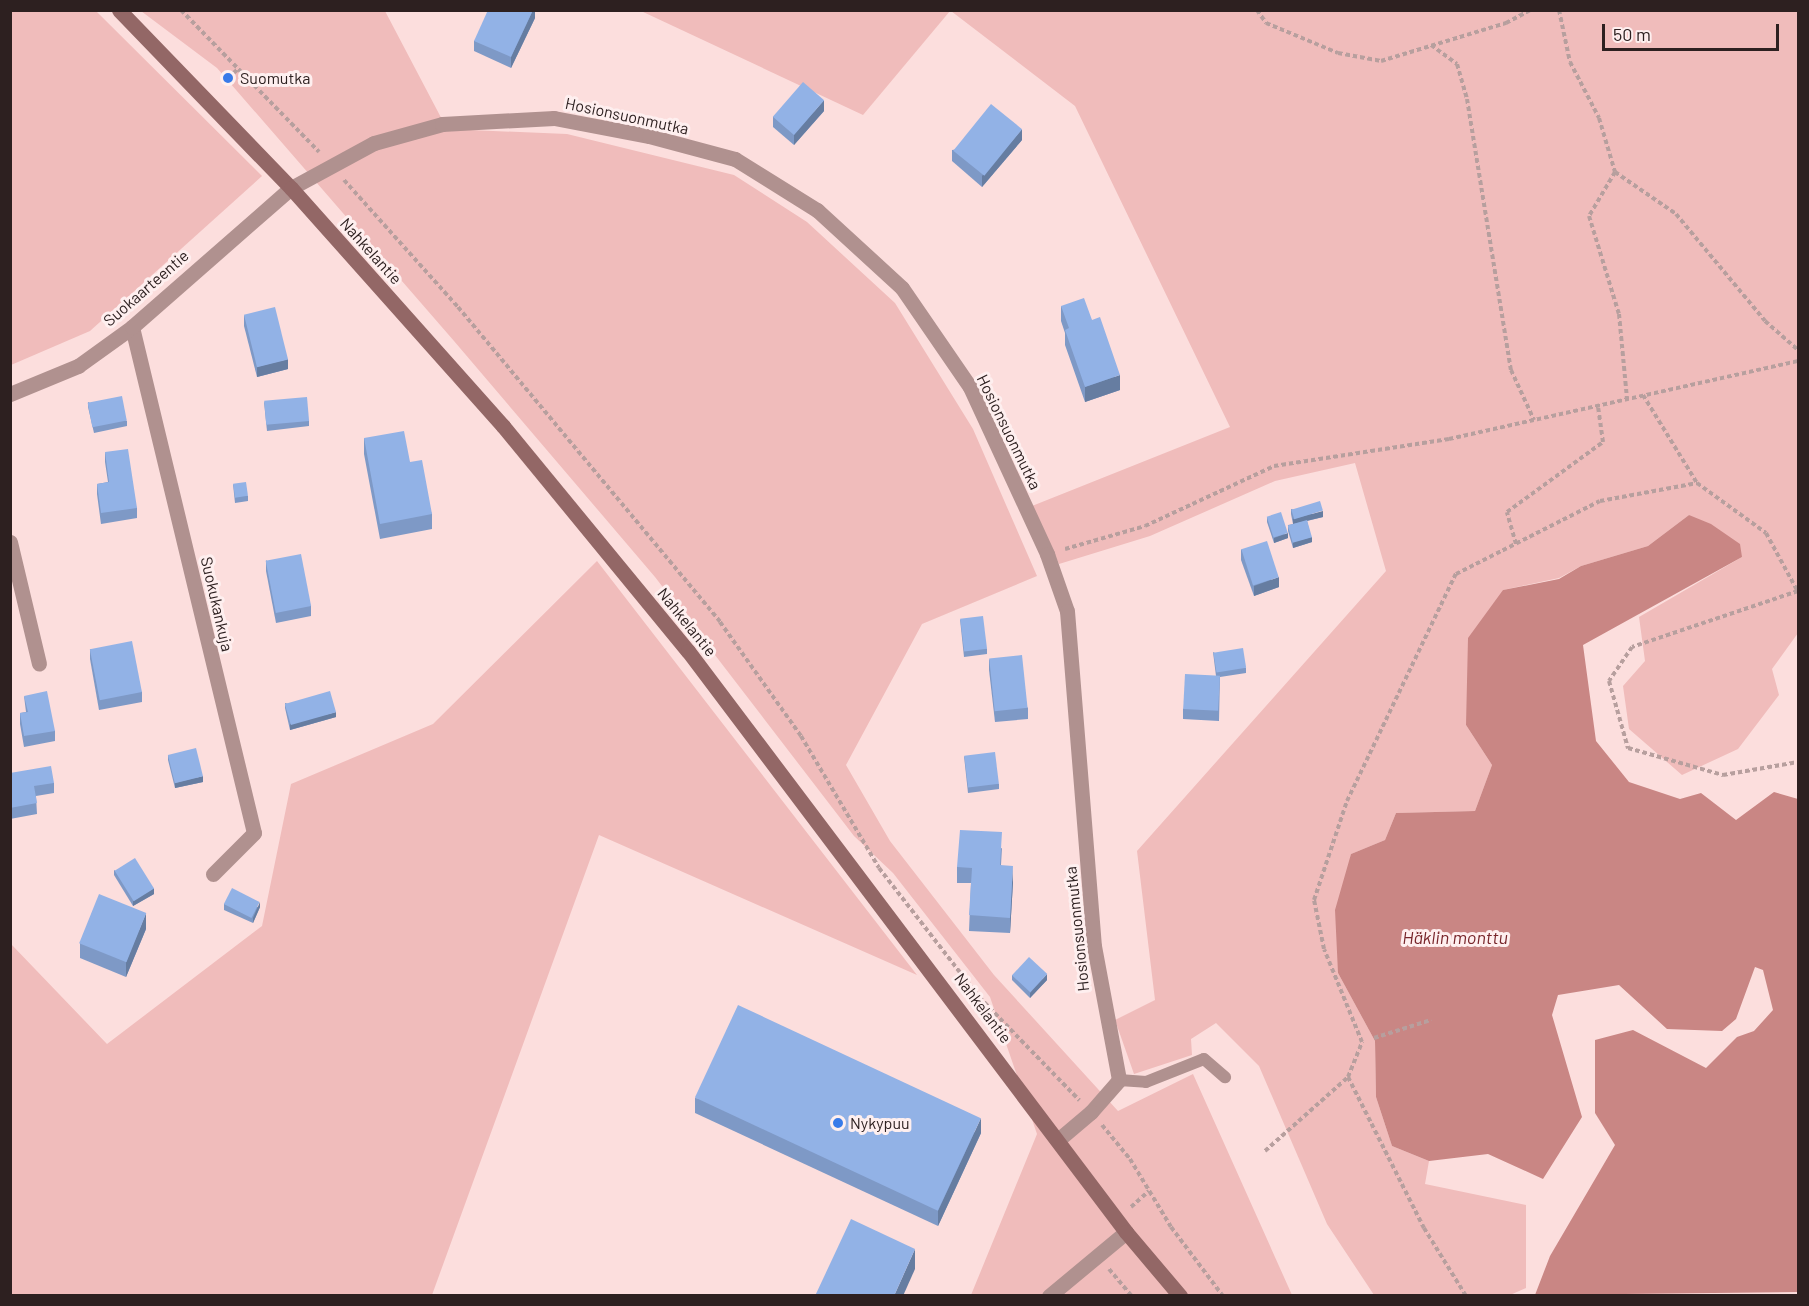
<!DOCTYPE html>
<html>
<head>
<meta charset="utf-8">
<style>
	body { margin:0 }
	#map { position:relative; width:1809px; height:1306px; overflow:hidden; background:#fcdedd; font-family:Barlow,sans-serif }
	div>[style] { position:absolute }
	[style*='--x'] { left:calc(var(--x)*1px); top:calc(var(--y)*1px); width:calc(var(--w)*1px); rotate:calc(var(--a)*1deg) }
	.green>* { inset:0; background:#f0bcbb }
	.water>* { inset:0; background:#c98684 }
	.path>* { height:4px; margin-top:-2px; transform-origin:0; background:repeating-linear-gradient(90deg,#b79f9e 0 4.5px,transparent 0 7.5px) }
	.service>* { height:12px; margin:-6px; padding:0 6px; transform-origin:6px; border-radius:6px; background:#b0918f }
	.minor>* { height:15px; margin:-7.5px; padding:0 7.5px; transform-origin:7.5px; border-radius:7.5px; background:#b0918f }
	.tertiary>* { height:15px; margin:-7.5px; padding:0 7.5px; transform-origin:7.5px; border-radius:7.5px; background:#b0918f }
	.secondary>* { height:15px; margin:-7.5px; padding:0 7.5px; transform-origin:7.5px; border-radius:7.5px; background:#936766 }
	.wall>* { inset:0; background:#7e99c6 }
	.shaded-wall>* { inset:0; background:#667da1 }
	.building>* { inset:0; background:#92b2e6; transform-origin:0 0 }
	.dots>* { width:16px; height:16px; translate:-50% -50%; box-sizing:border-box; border:3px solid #feefef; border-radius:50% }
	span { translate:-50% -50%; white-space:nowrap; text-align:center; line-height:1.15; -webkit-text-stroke:6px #feefef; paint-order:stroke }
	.poi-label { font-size:16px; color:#2d2020 }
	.left { translate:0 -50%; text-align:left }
	.street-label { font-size:16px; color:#2d2020 }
	.water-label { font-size:18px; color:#78262b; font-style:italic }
	.frame { position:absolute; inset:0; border:12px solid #2d2020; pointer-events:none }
	.scale { position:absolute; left:1602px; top:24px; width:177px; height:27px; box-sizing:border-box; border:3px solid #2d2020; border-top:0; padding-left:8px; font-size:18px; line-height:21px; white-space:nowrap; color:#2d2020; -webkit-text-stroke:4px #feefef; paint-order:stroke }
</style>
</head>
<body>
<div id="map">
	<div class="green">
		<i style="clip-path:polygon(11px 10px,96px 11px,262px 176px,90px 331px,11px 365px)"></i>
		<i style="clip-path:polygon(141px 11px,385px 11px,447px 129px,567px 134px,734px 175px,807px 222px,895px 303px,973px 429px,1037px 576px,922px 624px,846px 765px,890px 841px,994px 975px,1118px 1111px,1193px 1074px,1292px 1295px,971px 1295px,1037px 1134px,990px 997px,893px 873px,854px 836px,655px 577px,454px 341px,217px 68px)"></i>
		<i style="clip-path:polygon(641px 11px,950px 11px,863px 115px)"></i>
		<i style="clip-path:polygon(951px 11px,1798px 11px,1798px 633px,1772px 669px,1779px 695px,1738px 749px,1682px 775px,1629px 729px,1623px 686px,1645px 661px,1639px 617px,1742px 557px,1689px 515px,1648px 546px,1581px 566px,1559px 578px,1503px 590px,1466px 725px,1492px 765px,1475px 811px,1396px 813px,1385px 840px,1351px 854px,1338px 973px,1375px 1041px,1376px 1097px,1392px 1146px,1429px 1161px,1425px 1184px,1526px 1205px,1526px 1288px,1510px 1295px,1374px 1295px,1327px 1224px,1259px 1066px,1216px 1023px,1191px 1039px,1192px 1055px,1134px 1074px,1115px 1020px,1155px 1000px,1137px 851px,1386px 571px,1355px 463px,1275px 481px,1150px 536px,1059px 564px,1032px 506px,1230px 427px,1075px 106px)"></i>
		<i style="clip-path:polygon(597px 561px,917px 975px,599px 835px,432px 1295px,11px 1295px,11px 944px,107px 1044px,262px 926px,291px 784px,433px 724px)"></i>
	</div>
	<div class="water">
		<i style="clip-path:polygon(1689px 515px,1711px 524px,1740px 544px,1742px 557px,1583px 645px,1596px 741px,1629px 782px,1680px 799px,1701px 793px,1736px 820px,1774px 792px,1798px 799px,1798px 1292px,1535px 1295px,1550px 1256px,1615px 1145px,1595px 1113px,1595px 1040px,1633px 1030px,1706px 1068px,1737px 1037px,1754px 1031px,1773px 1010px,1763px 970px,1755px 967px,1736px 1019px,1722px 1031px,1667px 1029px,1619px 985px,1558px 995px,1552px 1015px,1582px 1117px,1543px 1179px,1488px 1154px,1429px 1161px,1392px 1146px,1376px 1097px,1375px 1041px,1338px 973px,1335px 910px,1351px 854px,1385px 840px,1396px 813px,1475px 811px,1492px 765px,1466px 725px,1468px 638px,1503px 590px,1559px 579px,1581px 566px,1648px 546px)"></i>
	</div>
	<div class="path">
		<i style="--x:181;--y:10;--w:198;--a:45.8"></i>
		<i style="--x:1257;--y:10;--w:16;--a:55"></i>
		<i style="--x:1266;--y:23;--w:78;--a:22.6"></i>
		<i style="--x:1338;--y:53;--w:44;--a:10.5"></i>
		<i style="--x:1381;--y:61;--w:131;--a:-16.9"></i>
		<i style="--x:1506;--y:23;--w:27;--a:-28"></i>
		<i style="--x:1559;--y:10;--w:53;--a:78.1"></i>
		<i style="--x:1570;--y:62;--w:63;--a:62.6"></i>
		<i style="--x:1599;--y:118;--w:56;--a:73.5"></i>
		<i style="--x:1615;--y:172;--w:74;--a:34.5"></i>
		<i style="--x:1676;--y:214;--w:139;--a:50.2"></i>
		<i style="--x:1765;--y:321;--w:44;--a:41.3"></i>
		<i style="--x:1431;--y:45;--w:32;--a:36"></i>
		<i style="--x:1457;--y:64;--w:36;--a:74"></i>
		<i style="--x:1467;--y:99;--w:275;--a:80.8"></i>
		<i style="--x:1511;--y:370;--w:55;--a:65.3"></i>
		<i style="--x:228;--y:78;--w:15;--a:-42"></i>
		<i style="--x:1615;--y:172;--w:51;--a:120.6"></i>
		<i style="--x:1589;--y:216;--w:102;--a:73"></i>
		<i style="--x:1619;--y:314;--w:85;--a:84.6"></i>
		<i style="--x:344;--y:180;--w:171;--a:48.1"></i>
		<i style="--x:458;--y:307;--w:410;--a:50.2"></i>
		<i style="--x:720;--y:622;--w:140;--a:54.6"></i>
		<i style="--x:801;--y:736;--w:153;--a:59.4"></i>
		<i style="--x:879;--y:868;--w:163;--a:52.2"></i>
		<i style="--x:979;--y:997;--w:144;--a:45.8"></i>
		<i style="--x:1643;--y:395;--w:103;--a:58.5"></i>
		<i style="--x:1516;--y:544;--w:33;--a:-106"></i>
		<i style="--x:1507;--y:512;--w:119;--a:-36.1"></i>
		<i style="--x:1603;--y:442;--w:37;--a:-98"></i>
		<i style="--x:1065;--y:549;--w:83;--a:-16"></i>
		<i style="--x:1145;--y:526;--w:142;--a:-24.9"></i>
		<i style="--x:1274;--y:466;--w:177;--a:-8.8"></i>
		<i style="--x:1449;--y:439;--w:358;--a:-12.6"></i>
		<i style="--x:1798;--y:591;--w:175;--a:161.4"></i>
		<i style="--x:1632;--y:647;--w:41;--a:124.1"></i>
		<i style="--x:1609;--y:681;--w:70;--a:74.2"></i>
		<i style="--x:1628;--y:748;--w:99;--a:15.9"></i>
		<i style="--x:1723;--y:775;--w:76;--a:-9.8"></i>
		<i style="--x:1374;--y:1038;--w:60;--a:-17.5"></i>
		<i style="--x:1348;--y:1077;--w:169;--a:63.3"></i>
		<i style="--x:1424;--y:1228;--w:80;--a:58.3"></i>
		<i style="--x:1102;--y:1125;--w:44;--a:50.5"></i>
		<i style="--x:1130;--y:1159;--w:79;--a:58.9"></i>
		<i style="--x:1171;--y:1227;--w:86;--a:53"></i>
		<i style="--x:1265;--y:1151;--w:111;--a:-41.7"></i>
		<i style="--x:1348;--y:1077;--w:38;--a:-68"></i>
		<i style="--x:1362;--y:1042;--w:100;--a:-112.2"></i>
		<i style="--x:1324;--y:949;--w:50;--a:-101.5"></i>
		<i style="--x:1314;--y:900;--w:104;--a:-71.6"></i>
		<i style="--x:1347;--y:801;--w:252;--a:-64.4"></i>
		<i style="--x:1456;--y:574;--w:161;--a:-26.9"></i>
		<i style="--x:1600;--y:501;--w:99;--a:-10.5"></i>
		<i style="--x:1697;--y:483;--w:85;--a:35.9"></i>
		<i style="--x:1766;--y:533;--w:67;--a:61.5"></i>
		<i style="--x:1131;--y:1207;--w:24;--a:-42"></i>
		<i style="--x:1109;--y:1269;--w:35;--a:50"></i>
	</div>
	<div class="service">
		<i style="--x:1119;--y:1080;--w:27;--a:4"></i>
		<i style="--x:1146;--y:1082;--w:62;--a:-21.6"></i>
		<i style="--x:1204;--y:1059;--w:28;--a:41"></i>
	</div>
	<div class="minor">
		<i style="--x:132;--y:327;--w:520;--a:76.44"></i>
		<i style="--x:254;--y:833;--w:58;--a:135"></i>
		<i style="--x:10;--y:394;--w:74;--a:-22.4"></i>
		<i style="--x:78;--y:366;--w:67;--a:-35.8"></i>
		<i style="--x:132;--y:327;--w:211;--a:-41.2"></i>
		<i style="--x:291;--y:188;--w:94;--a:-28.5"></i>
		<i style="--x:374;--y:143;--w:71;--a:-15.6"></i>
		<i style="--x:442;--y:124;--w:112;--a:-3.1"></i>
		<i style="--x:554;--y:118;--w:97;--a:10.7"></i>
		<i style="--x:649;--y:136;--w:89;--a:15"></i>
		<i style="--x:735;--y:159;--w:97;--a:31.9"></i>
		<i style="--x:817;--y:210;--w:115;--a:42.5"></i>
		<i style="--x:902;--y:288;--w:120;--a:55.5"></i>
		<i style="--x:970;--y:387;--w:184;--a:65.2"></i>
		<i style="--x:1047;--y:554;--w:60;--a:70.7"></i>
		<i style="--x:1067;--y:611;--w:336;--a:85.4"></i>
		<i style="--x:1094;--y:946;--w:136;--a:79.4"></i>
		<i style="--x:1119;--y:1080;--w:43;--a:131.2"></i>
		<i style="--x:1091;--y:1112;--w:43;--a:139.7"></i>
		<i style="--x:10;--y:542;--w:125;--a:76.6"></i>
	</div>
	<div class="tertiary">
		<i style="--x:1049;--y:1296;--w:100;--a:-39.7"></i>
	</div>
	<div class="secondary">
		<i style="--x:119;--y:10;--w:248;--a:46"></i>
		<i style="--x:291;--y:188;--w:319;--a:48.3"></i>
		<i style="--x:503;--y:426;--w:291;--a:50.6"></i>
		<i style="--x:688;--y:651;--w:728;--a:52.99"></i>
		<i style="--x:1126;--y:1232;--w:84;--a:49.8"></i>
	</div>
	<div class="wall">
		<i style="clip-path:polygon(535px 10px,535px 18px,511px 68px,474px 51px,474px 41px)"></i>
		<i style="clip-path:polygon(824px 111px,794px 145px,773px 127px,773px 117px)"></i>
		<i style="clip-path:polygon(1022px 140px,982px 187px,952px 161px,952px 150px)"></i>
		<i style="clip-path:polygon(1061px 306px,1092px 320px,1120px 390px,1085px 402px,1065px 345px,1065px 333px,1061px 321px)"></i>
		<i style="clip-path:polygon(244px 315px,288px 369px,257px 377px,244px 326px)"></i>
		<i style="clip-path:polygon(88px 402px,127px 421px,127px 426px,94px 433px,88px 407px)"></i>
		<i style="clip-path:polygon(264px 402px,309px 421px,309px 426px,267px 431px)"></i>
		<i style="clip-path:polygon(364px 438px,410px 462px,432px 514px,432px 529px,380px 539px,364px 454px)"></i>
		<i style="clip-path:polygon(105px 452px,137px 508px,137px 518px,101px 524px,97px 494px,97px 484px,108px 482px,105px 462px)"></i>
		<i style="clip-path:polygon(233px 484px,248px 496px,248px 501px,235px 503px)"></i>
		<i style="clip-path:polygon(1291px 509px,1323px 517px,1307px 521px,1312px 542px,1293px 548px,1288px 531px,1288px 525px,1293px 524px,1291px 514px)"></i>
		<i style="clip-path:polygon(1267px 517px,1288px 538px,1274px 543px,1267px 522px)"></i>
		<i style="clip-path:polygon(1241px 549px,1279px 587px,1254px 596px,1241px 560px)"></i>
		<i style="clip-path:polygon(266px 560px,311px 606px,311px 616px,276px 623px,266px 571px)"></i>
		<i style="clip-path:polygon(960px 619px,987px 649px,987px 654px,964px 657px)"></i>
		<i style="clip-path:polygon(90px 649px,142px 692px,142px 702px,99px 710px,90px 659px)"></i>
		<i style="clip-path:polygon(1213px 652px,1246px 668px,1246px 673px,1220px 677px,1219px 721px,1183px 719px,1183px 709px,1216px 676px)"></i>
		<i style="clip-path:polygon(989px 659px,1028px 708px,1028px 719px,995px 722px,989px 670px)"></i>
		<i style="clip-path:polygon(24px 696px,55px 731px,55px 741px,24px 747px,20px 724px,20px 713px,26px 712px)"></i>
		<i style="clip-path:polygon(285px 703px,336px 717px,290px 730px,285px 708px)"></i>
		<i style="clip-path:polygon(168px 755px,203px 782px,175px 788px,168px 760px)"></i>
		<i style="clip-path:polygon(964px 756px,999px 784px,999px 789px,968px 793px)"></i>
		<i style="clip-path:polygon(10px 773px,54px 783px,54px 793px,36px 796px,37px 814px,10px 819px)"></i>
		<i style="clip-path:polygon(1002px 848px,1001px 865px,1013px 882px,1010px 933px,969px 931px,971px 883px,957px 883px,957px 867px)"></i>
		<i style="clip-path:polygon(114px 870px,154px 894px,133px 906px,114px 875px)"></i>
		<i style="clip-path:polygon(224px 904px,260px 907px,253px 923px,224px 910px)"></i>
		<i style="clip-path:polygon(146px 929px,126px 977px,80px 958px,80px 943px)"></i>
		<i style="clip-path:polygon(1012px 975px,1047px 980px,1030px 998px,1012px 980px)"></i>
		<i style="clip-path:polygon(695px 1098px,981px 1133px,938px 1226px,695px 1113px)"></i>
	</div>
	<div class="shaded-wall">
		<i style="clip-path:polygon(533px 10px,535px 10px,535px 18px,511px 68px,511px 57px)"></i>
		<i style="clip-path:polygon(824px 100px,824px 111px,794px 145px,794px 135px)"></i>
		<i style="clip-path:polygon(1022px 129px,1022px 140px,982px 187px,982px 176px)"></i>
		<i style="clip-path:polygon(288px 359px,288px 369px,257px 377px,257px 367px)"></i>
		<i style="clip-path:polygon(1120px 375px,1120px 390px,1085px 402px,1085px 387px)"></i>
		<i style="clip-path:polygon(1323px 511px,1323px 517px,1293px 524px,1293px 519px)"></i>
		<i style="clip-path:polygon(1288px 533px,1288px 538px,1274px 543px,1274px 538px)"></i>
		<i style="clip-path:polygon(1312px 537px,1312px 542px,1293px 548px,1293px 542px)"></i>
		<i style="clip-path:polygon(1279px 577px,1279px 587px,1254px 596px,1254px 586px)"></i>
		<i style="clip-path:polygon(336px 712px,336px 717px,290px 730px,290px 724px)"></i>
		<i style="clip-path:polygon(203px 776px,203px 782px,175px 788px,175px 783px)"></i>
		<i style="clip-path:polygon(1013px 866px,1013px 882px,1010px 933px,1010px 918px)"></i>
		<i style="clip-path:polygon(154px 888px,154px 894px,133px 906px,133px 901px)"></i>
		<i style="clip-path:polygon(260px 902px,260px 907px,253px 923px,253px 918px)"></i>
		<i style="clip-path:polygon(146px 913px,146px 929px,126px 977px,126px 962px)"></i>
		<i style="clip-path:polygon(1047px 974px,1047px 980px,1030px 998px,1030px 993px)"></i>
		<i style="clip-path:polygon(981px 1118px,981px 1133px,938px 1226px,938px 1211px)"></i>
		<i style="clip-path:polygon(915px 1249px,915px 1269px,903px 1296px,894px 1296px)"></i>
	</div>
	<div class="building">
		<i style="clip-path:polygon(488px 10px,533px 10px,511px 57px,474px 41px)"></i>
		<i style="left:803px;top:82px;width:28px;height:46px;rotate:41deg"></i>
		<i style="left:991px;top:104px;width:40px;height:60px;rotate:39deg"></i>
		<i style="clip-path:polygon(1084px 298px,1092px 320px,1100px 317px,1120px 375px,1085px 387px,1065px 330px,1069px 328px,1061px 306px)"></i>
		<i style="left:275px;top:307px;width:54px;height:32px;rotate:76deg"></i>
		<i style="left:122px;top:396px;width:25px;height:35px;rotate:79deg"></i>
		<i style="left:307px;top:397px;width:24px;height:43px;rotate:85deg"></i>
		<i style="clip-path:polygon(404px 431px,410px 462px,422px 460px,432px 514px,380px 524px,364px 438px)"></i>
		<i style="clip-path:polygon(128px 449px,137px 508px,101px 513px,97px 484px,109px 482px,105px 452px)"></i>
		<i style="left:246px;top:482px;width:14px;height:13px;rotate:82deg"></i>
		<i style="left:1320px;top:501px;width:10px;height:30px;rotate:73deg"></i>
		<i style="left:1281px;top:512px;width:22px;height:15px;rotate:72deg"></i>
		<i style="left:1307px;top:520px;width:18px;height:20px;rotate:74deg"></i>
		<i style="left:1267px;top:541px;width:38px;height:27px;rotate:72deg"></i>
		<i style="left:301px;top:554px;width:53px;height:36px;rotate:79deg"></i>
		<i style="left:983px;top:616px;width:33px;height:23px;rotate:83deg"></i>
		<i style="left:132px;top:641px;width:52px;height:43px;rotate:79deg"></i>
		<i style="left:1243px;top:648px;width:20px;height:30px;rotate:81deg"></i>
		<i style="left:1022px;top:655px;width:53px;height:33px;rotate:84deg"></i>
		<i style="left:1185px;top:674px;width:35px;height:35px;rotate:3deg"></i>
		<i style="clip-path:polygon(47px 691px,55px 731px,24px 736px,20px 713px,28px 712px,24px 696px)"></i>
		<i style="left:330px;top:691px;width:22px;height:47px;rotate:74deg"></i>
		<i style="left:196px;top:748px;width:29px;height:29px;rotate:76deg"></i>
		<i style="left:995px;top:752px;width:32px;height:31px;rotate:83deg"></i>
		<i style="clip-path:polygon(51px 766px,54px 783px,34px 786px,37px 803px,10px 808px,10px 773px)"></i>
		<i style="clip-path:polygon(960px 830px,1002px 832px,1000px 865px,1013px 866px,1010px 918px,969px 915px,972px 868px,957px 867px)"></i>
		<i style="left:135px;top:858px;width:36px;height:24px;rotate:58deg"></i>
		<i style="left:232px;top:888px;width:31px;height:18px;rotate:27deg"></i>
		<i style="left:99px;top:894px;width:51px;height:53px;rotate:22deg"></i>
		<i style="left:1029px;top:957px;width:25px;height:25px;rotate:43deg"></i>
		<i style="left:738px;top:1005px;width:268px;height:102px;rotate:25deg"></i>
		<i style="clip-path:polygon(851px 1219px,915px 1249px,894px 1296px,815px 1296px)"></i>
	</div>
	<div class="dots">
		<i style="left:228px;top:78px;background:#387be9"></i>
		<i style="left:838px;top:1123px;background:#387be9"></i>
	</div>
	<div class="poi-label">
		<span class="left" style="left:240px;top:78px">Suomutka</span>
		<span class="left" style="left:850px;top:1123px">Nykypuu</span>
	</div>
	<div class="street-label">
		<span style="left:627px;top:116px;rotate:12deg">Hosionsuonmutka</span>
		<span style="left:371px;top:251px;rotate:48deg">Nahkelantie</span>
		<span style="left:146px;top:288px;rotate:-41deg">Suokaarteentie</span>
		<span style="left:1009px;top:432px;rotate:64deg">Hosionsuonmutka</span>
		<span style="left:217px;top:604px;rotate:77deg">Suokukankuja</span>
		<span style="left:687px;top:622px;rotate:51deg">Nahkelantie</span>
		<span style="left:1077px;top:929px;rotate:-96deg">Hosionsuonmutka</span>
		<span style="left:983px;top:1008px;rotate:53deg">Nahkelantie</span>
	</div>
	<div class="water-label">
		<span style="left:1455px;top:937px">Häklin monttu</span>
	</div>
	<div class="frame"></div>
	<div class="scale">50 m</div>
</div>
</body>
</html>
